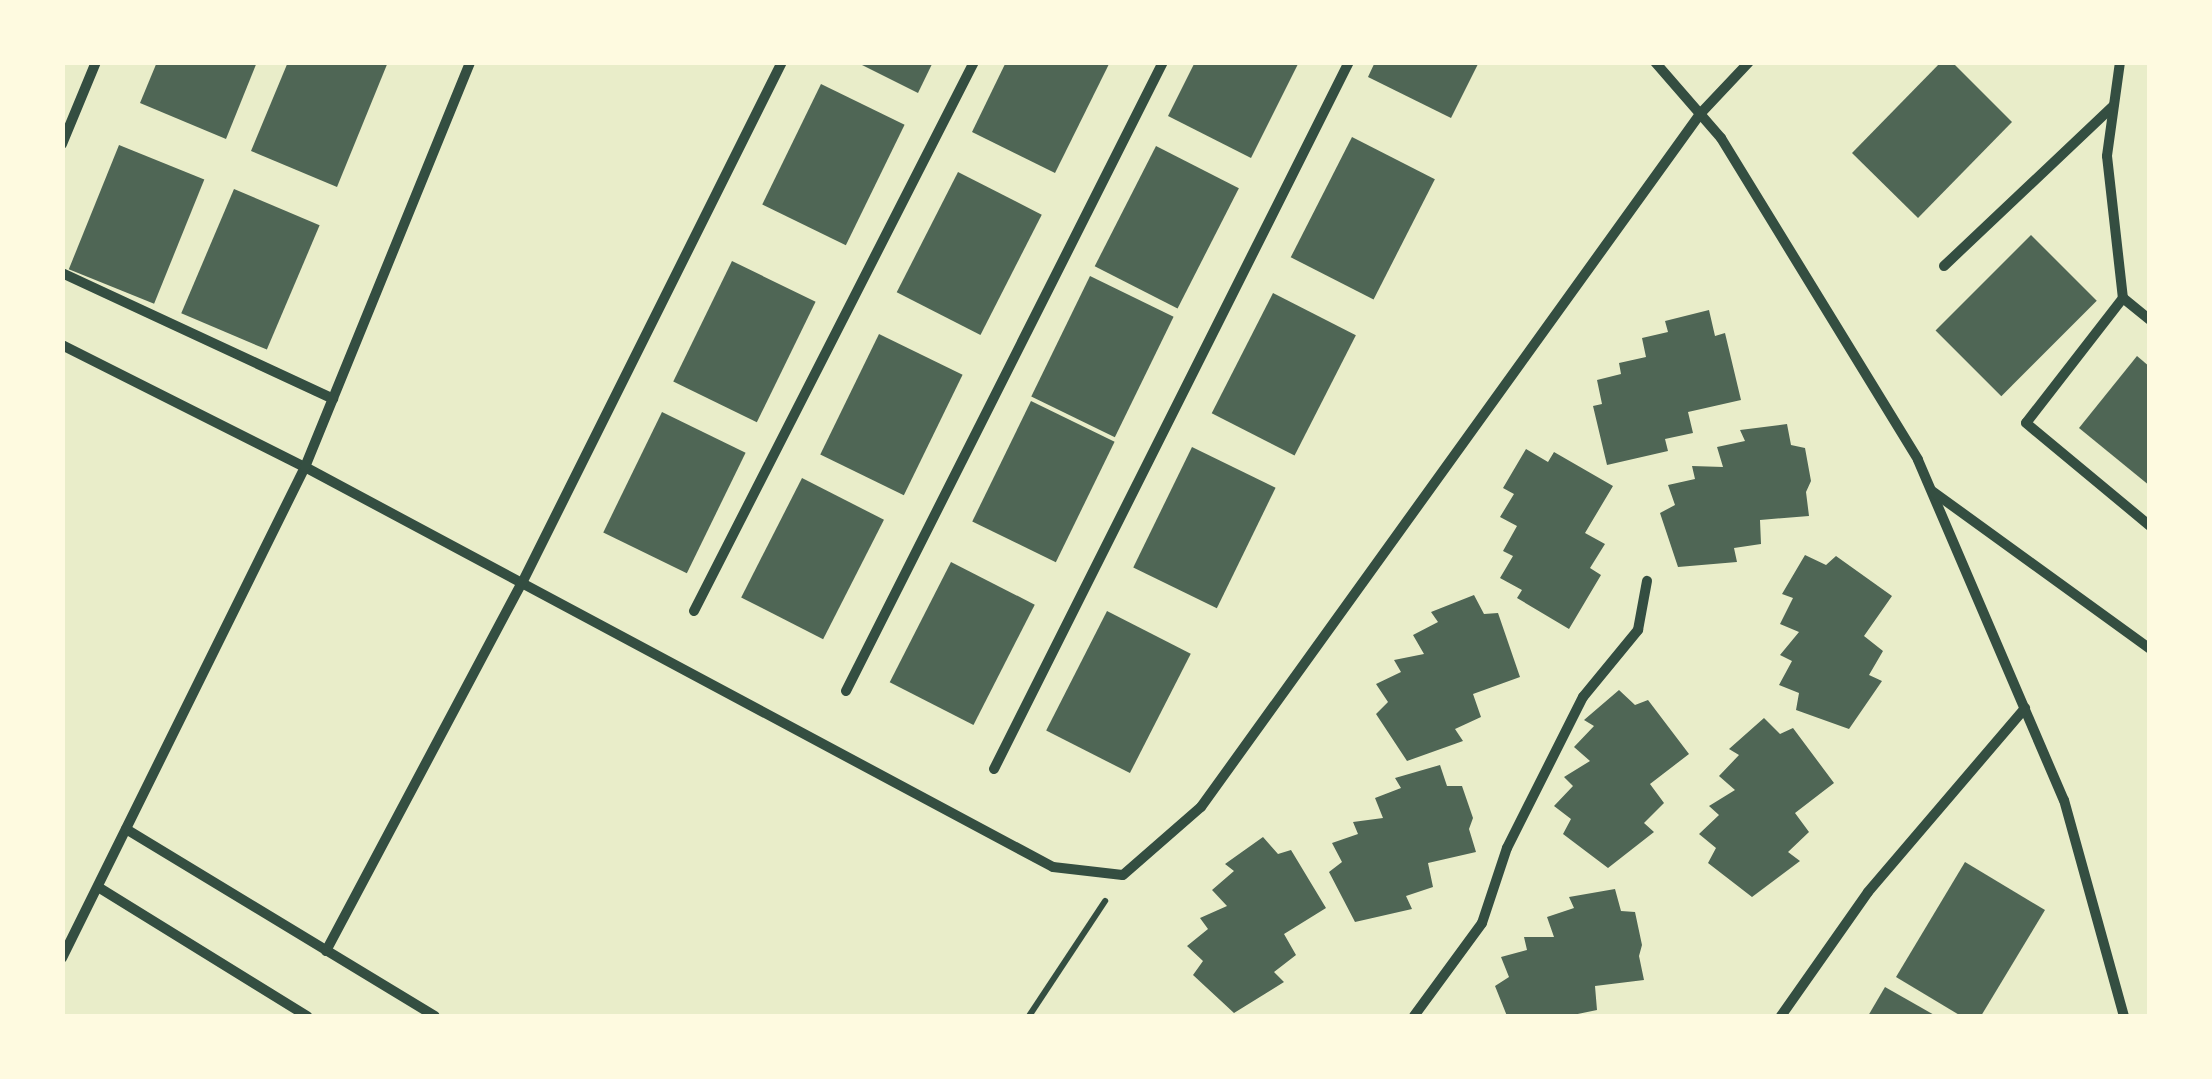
<!DOCTYPE html>
<html>
<head>
<meta charset="utf-8">
<style>
	body { margin:0 }
	#map { position:relative; width:2212px; height:1079px; overflow:hidden; background:#e9edc9; font-family:Cabin,sans-serif }
	div>[style] { position:absolute }
	[style*='--x'] { left:calc(var(--x)*1px); top:calc(var(--y)*1px); width:calc(var(--w)*1px); rotate:calc(var(--a)*1deg) }
	.building>* { inset:0; background:#4f6655; transform-origin:0 0 }
	.path>* { height:6px; margin:-3px; padding:0 3px; transform-origin:3px; border-radius:3px; background:#344e41 }
	.minor>* { height:10px; margin:-5px; padding:0 5px; transform-origin:5px; border-radius:5px; background:#344e41 }
	span { translate:-50% -50%; white-space:nowrap; text-align:center; line-height:1.15; -webkit-text-stroke:8px #fefae0; paint-order:stroke }
	.frame { position:absolute; inset:0; border:65px solid #fefae0; pointer-events:none }
</style>
</head>
<body>
<div id="map">
	<div class="building">
		<i style="clip-path:polygon(157px 62px,257px 62px,226px 139px,140px 103px)"></i>
		<i style="clip-path:polygon(288px 62px,388px 62px,337px 187px,251px 151px)"></i>
		<i style="clip-path:polygon(856px 62px,933px 62px,918px 93px)"></i>
		<i style="clip-path:polygon(1006px 62px,1110px 62px,1055px 173px,972px 132px)"></i>
		<i style="clip-path:polygon(1195px 62px,1299px 62px,1251px 158px,1168px 116px)"></i>
		<i style="clip-path:polygon(1375px 62px,1479px 62px,1451px 118px,1368px 77px)"></i>
		<i style="clip-path:polygon(1941px 62px,1952px 62px,2012px 122px,1918px 218px,1852px 153px)"></i>
		<i style="left:821px;top:84px;width:93px;height:134px;rotate:26deg"></i>
		<i style="left:1352px;top:137px;width:93px;height:135px;rotate:27deg"></i>
		<i style="left:119px;top:145px;width:92px;height:134px;rotate:22deg"></i>
		<i style="left:1156px;top:146px;width:93px;height:135px;rotate:27deg"></i>
		<i style="left:958px;top:172px;width:94px;height:135px;rotate:27deg"></i>
		<i style="left:234px;top:189px;width:93px;height:135px;rotate:23deg"></i>
		<i style="left:2031px;top:235px;width:93px;height:135px;rotate:45deg"></i>
		<i style="left:732px;top:261px;width:93px;height:134px;rotate:26deg"></i>
		<i style="left:1090px;top:276px;width:93px;height:134px;rotate:26deg"></i>
		<i style="left:1273px;top:293px;width:93px;height:135px;rotate:27deg"></i>
		<i style="clip-path:polygon(1709px 310px,1715px 336px,1725px 333px,1741px 400px,1688px 412px,1693px 433px,1665px 439px,1668px 451px,1607px 465px,1593px 406px,1602px 404px,1597px 380px,1621px 374px,1619px 363px,1646px 357px,1642px 338px,1668px 332px,1665px 321px)"></i>
		<i style="left:879px;top:334px;width:93px;height:134px;rotate:26deg"></i>
		<i style="clip-path:polygon(2137px 356px,2150px 367px,2150px 486px,2079px 428px)"></i>
		<i style="left:1031px;top:401px;width:93px;height:134px;rotate:26deg"></i>
		<i style="left:662px;top:412px;width:93px;height:134px;rotate:26deg"></i>
		<i style="clip-path:polygon(1787px 424px,1791px 445px,1805px 448px,1811px 481px,1806px 492px,1809px 516px,1760px 520px,1761px 544px,1734px 548px,1737px 562px,1678px 567px,1660px 513px,1675px 505px,1668px 485px,1695px 479px,1692px 466px,1723px 467px,1717px 447px,1745px 441px,1740px 430px)"></i>
		<i style="left:1192px;top:447px;width:93px;height:134px;rotate:26deg"></i>
		<i style="clip-path:polygon(1526px 449px,1548px 462px,1554px 452px,1613px 486px,1585px 533px,1605px 544px,1590px 568px,1601px 575px,1569px 629px,1517px 598px,1522px 590px,1500px 578px,1513px 556px,1503px 551px,1517px 526px,1500px 517px,1514px 494px,1503px 488px)"></i>
		<i style="left:802px;top:478px;width:92px;height:134px;rotate:27deg"></i>
		<i style="clip-path:polygon(1805px 555px,1826px 565px,1836px 556px,1892px 596px,1864px 636px,1883px 651px,1869px 675px,1882px 681px,1849px 729px,1796px 710px,1799px 693px,1779px 685px,1792px 661px,1780px 655px,1799px 632px,1780px 624px,1793px 598px,1782px 594px)"></i>
		<i style="left:951px;top:562px;width:94px;height:135px;rotate:27deg"></i>
		<i style="clip-path:polygon(1474px 595px,1484px 614px,1498px 613px,1520px 677px,1473px 694px,1481px 717px,1455px 729px,1463px 741px,1407px 761px,1376px 714px,1388px 702px,1376px 684px,1401px 672px,1394px 660px,1424px 654px,1413px 635px,1438px 622px,1431px 612px)"></i>
		<i style="left:1107px;top:611px;width:94px;height:134px;rotate:27deg"></i>
		<i style="clip-path:polygon(1619px 690px,1635px 705px,1648px 700px,1689px 754px,1650px 784px,1664px 803px,1644px 823px,1654px 832px,1608px 868px,1563px 834px,1571px 819px,1554px 806px,1573px 786px,1564px 777px,1590px 761px,1574px 747px,1594px 726px,1584px 720px)"></i>
		<i style="clip-path:polygon(1764px 718px,1780px 734px,1793px 728px,1834px 783px,1795px 813px,1809px 832px,1788px 852px,1800px 861px,1752px 897px,1708px 863px,1716px 848px,1699px 834px,1719px 815px,1709px 806px,1735px 790px,1719px 776px,1739px 755px,1729px 749px)"></i>
		<i style="clip-path:polygon(1440px 765px,1447px 786px,1462px 786px,1473px 818px,1469px 829px,1476px 852px,1428px 863px,1433px 887px,1406px 896px,1412px 909px,1355px 922px,1329px 872px,1342px 862px,1332px 843px,1358px 834px,1353px 822px,1383px 818px,1375px 798px,1401px 788px,1395px 778px)"></i>
		<i style="clip-path:polygon(1263px 837px,1278px 854px,1291px 850px,1326px 908px,1284px 934px,1296px 955px,1274px 972px,1284px 982px,1234px 1013px,1193px 975px,1203px 961px,1187px 946px,1208px 929px,1200px 918px,1227px 906px,1212px 890px,1234px 871px,1225px 864px)"></i>
		<i style="clip-path:polygon(1965px 862px,2045px 910px,1981px 1016px,1961px 1016px,1896px 977px)"></i>
		<i style="clip-path:polygon(1615px 889px,1621px 911px,1635px 912px,1642px 945px,1639px 956px,1644px 980px,1595px 986px,1597px 1010px,1568px 1016px,1507px 1016px,1495px 986px,1509px 977px,1501px 957px,1527px 950px,1524px 937px,1554px 937px,1547px 917px,1574px 908px,1569px 897px)"></i>
		<i style="clip-path:polygon(1885px 987px,1936px 1016px,1868px 1016px)"></i>
	</div>
	<div class="path">
		<i style="--x:1029;--y:1016;--w:138;--a:-56.5"></i>
	</div>
	<div class="minor">
		<i style="--x:1655;--y:62;--w:101;--a:49"></i>
		<i style="--x:1721;--y:138;--w:377;--a:58.5"></i>
		<i style="--x:1918;--y:460;--w:370;--a:66.8"></i>
		<i style="--x:2064;--y:800;--w:224;--a:74.5"></i>
		<i style="--x:2120;--y:62;--w:95;--a:97.9"></i>
		<i style="--x:2107;--y:156;--w:143;--a:83.6"></i>
		<i style="--x:2123;--y:298;--w:35;--a:39"></i>
		<i style="--x:62;--y:144;--w:89;--a:-67.5"></i>
		<i style="--x:1944;--y:266;--w:233;--a:-43.4"></i>
		<i style="--x:62;--y:273;--w:299;--a:24.9"></i>
		<i style="--x:2123;--y:298;--w:158;--a:127.8"></i>
		<i style="--x:2026;--y:423;--w:161;--a:39.7"></i>
		<i style="--x:62;--y:345;--w:272;--a:26.7"></i>
		<i style="--x:305;--y:467;--w:848;--a:28.14"></i>
		<i style="--x:1053;--y:867;--w:70;--a:6.5"></i>
		<i style="--x:1123;--y:875;--w:103;--a:-41.1"></i>
		<i style="--x:1201;--y:807;--w:854;--a:-54.24"></i>
		<i style="--x:1700;--y:114;--w:71;--a:-46.7"></i>
		<i style="--x:1932;--y:491;--w:269;--a:35.9"></i>
		<i style="--x:694;--y:611;--w:616;--a:-62.98"></i>
		<i style="--x:846;--y:691;--w:704;--a:-63.25"></i>
		<i style="--x:994;--y:769;--w:791;--a:-63.34"></i>
		<i style="--x:126;--y:829;--w:361;--a:31.2"></i>
		<i style="--x:98;--y:887;--w:246;--a:31.7"></i>
		<i style="--x:326;--y:951;--w:417;--a:-62"></i>
		<i style="--x:522;--y:583;--w:582;--a:-63.48"></i>
		<i style="--x:62;--y:958;--w:548;--a:-63.67"></i>
		<i style="--x:305;--y:467;--w:437;--a:-67.8"></i>
		<i style="--x:1414;--y:1016;--w:115;--a:-53.8"></i>
		<i style="--x:1482;--y:923;--w:79;--a:-71.6"></i>
		<i style="--x:1507;--y:848;--w:169;--a:-63.3"></i>
		<i style="--x:1583;--y:697;--w:87;--a:-50.6"></i>
		<i style="--x:1638;--y:630;--w:50;--a:-79.6"></i>
		<i style="--x:1781;--y:1016;--w:151;--a:-54.9"></i>
		<i style="--x:1868;--y:892;--w:242;--a:-49.5"></i>
	</div>
	<div class="frame"></div>
</div>
</body>
</html>
